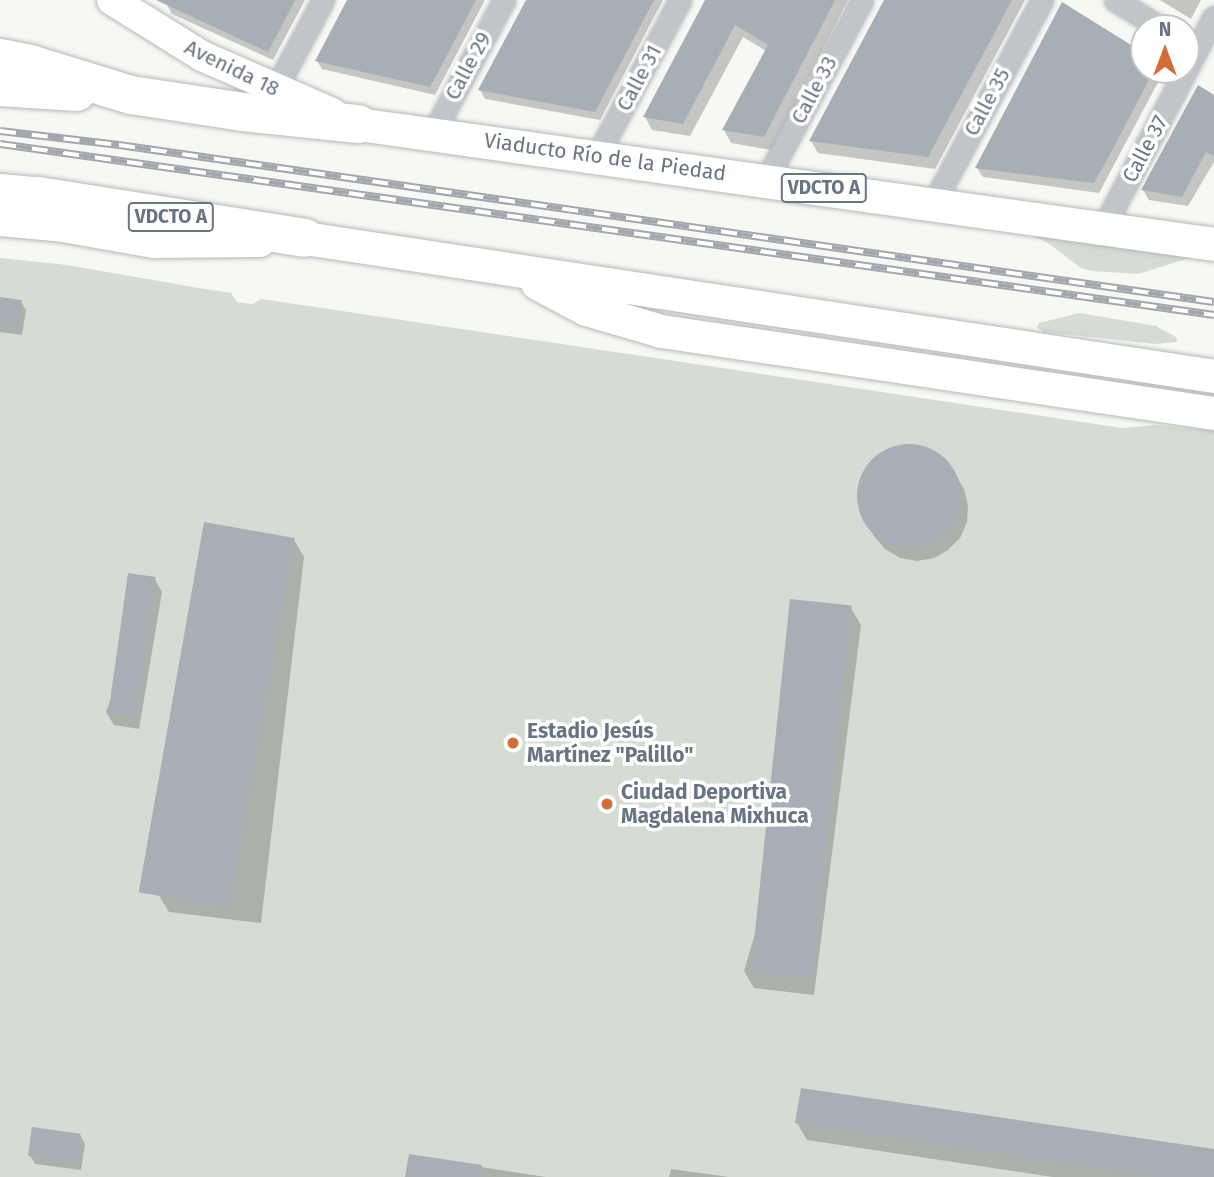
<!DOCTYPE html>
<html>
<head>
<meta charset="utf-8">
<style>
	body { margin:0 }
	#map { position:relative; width:1214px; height:1177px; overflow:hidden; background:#f7f7f4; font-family:"Fira Sans",sans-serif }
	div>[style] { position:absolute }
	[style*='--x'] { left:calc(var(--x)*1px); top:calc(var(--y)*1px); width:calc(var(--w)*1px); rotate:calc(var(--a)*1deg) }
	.green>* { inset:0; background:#d6dcd4 }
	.shadow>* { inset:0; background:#0003 }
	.building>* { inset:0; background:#a8aeb5; transform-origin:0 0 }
	.round { border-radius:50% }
	.roads { filter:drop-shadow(0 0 2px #b4b7bc) drop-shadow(0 0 2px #b4b7bc) }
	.street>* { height:21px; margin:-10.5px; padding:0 10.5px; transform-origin:10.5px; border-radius:10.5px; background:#c1c4c8 }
	.secondary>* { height:30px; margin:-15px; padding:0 15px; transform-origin:15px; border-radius:15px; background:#fff }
	.primary>* { height:33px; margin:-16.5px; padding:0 16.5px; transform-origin:16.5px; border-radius:16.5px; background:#fff }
	.highway>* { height:38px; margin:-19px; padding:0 19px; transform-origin:19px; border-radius:19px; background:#fff }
	.rail>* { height:8px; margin-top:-4px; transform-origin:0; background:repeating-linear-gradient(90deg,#fff 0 16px,#a3a7ad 0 32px); box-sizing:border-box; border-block:2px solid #a3a7ad }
	.dots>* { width:19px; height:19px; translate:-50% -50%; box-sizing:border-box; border:4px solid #fff; border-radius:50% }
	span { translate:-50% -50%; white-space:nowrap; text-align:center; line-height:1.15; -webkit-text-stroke:7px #fff; paint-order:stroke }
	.shield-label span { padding:2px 5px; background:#fff; border:2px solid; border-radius:5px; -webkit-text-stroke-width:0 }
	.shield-label { font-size:19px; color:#697483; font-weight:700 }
	.street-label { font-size:21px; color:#697483 }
	.poi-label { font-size:21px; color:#697483; font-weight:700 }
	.left { translate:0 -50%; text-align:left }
	.north { position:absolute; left:1130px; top:14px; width:70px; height:70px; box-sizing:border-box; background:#fff; border:2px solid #c3c7cd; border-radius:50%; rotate:0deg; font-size:19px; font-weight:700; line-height:28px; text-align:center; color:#697483 }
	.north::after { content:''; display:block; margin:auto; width:24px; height:32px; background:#d46c37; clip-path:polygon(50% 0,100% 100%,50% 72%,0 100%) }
</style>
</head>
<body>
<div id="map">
	<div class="green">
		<i style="clip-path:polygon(1026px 233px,1193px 257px,1138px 274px,1092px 271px,1081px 268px,1048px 243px)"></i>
		<i style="clip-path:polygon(0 258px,67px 265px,199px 288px,231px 293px,237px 302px,252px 304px,262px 299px,1122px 428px,1156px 425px,1214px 431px,1214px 1177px,0 1177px)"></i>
		<i style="clip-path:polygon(1079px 313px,1156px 326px,1176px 337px,1177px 342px,1155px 344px,1044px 332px,1037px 328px,1039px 323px)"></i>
	</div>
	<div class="shadow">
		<i style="clip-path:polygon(169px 0,305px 0,273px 60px,172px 14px,167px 5px)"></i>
		<i style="clip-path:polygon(349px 0,485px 0,435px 95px,322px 69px,317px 61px)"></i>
		<i style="clip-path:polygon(528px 0,663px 0,600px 120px,485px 99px,480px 90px)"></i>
		<i style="clip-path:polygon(707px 0,848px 0,772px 150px,731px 143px,724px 130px,766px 51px,743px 37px,690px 136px,652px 130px,645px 117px)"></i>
		<i style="clip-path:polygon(886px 0,1025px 0,935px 169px,818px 153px,811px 141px)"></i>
		<i style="clip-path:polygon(1160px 0,1201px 0,1191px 19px)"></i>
		<i style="clip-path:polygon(1144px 55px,1144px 70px,1162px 70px,1163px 73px,1099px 193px,983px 177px,977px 168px)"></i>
		<i style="clip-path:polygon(1214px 97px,1214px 162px,1188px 206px,1149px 200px,1143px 190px)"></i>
		<i style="clip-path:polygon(0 298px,21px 302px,26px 310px,22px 335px,0 332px)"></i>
		<i style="clip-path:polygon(902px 445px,918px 446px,934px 451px,947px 461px,964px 489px,968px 505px,967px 522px,960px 538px,948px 550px,934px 558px,917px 561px,900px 558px,885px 549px,874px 536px,859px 506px,859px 490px,863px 474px,873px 460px,886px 451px)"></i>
		<i style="clip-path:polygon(294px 540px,304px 557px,261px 923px,169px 912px,158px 894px)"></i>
		<i style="clip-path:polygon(154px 578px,162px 592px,139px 729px,114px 725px,106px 712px)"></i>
		<i style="clip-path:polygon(851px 608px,861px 625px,814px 995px,754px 988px,744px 971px)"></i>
		<i style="clip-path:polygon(797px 1123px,1214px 1151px,1214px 1177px,1053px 1177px,807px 1140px)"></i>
		<i style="clip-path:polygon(80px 1135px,85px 1144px,81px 1170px,35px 1164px,30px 1155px)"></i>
		<i style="clip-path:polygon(410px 1156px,546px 1177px,407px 1177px)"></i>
		<i style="clip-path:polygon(671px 1169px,729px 1177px,669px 1177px)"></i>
	</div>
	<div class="building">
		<i style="clip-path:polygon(156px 0,295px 0,268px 52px)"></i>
		<i style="clip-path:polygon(347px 0,476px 0,430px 87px,315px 61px)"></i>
		<i style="clip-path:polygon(526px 0,654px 0,595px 112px,478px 90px)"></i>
		<i style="clip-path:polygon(705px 0,835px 0,764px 137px,722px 130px,768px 45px,735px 25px,683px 124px,643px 117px)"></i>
		<i style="clip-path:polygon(884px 0,1012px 0,928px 157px,809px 141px)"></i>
		<i style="clip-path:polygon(1062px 2px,1144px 53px,1144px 70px,1154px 70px,1115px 145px,1094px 183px,975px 168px)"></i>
		<i style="clip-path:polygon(1198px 85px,1214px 95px,1214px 156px,1206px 152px,1182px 197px,1141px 190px)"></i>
		<i style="clip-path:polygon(0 297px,22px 300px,17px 327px,0 325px)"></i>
		<i class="round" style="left:857px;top:444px;width:104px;height:104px"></i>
		<i style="left:204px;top:522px;width:92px;height:376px;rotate:10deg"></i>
		<i style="left:128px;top:573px;width:28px;height:141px;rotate:8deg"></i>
		<i style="left:790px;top:599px;width:62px;height:375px;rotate:6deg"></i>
		<i style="clip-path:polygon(801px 1088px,1214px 1149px,1214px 1177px,1155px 1177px,795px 1123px)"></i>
		<i style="left:32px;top:1127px;width:49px;height:29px;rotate:8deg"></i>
		<i style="clip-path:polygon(409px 1154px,482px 1165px,481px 1177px,405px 1177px)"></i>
	</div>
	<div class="roads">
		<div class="street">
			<i style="--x:1115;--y:0;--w:54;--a:31.3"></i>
			<i style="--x:275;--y:90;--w:102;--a:-61.9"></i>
			<i style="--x:433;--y:133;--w:151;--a:-61.9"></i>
			<i style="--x:597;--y:156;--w:177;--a:-62"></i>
			<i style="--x:766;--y:180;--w:204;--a:-61.9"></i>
			<i style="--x:933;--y:204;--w:231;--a:-61.9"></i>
			<i style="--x:1103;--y:228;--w:238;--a:-62.3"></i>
		</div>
		<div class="secondary">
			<i style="--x:112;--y:0;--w:106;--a:31.9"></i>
			<i style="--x:202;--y:56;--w:142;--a:23.7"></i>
			<i style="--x:0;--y:221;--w:63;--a:5.4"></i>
			<i style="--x:63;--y:227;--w:92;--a:10"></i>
			<i style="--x:154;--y:243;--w:106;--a:-0.5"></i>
		</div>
		<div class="primary">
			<i style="--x:358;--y:124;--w:864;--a:7.98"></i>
			<i style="--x:305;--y:238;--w:919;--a:8.63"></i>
			<i style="--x:537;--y:283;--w:55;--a:28"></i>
			<i style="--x:586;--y:309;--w:78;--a:16.3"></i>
			<i style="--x:661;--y:331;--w:559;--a:8.43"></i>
		</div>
		<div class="highway">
			<i style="--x:0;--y:58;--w:31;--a:11"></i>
			<i style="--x:30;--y:64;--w:106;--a:17.1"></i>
			<i style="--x:131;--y:95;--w:113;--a:8.6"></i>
			<i style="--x:243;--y:112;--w:116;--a:6"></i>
			<i style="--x:0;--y:87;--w:77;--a:3.7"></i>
			<i style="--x:0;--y:193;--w:38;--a:5"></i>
			<i style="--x:38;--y:196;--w:270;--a:8.9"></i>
		</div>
	</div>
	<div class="rail">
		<i style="--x:0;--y:131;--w:120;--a:6.7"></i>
		<i style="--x:119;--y:145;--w:1106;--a:8.16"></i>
		<i style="--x:0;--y:144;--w:1226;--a:8.02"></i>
	</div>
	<div class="dots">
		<i style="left:513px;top:743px;background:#d46c37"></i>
		<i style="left:607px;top:804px;background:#d46c37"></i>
	</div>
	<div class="shield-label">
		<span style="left:824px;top:188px">VDCTO A</span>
		<span style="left:171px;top:217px">VDCTO A</span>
	</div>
	<div class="street-label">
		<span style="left:468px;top:66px;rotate:-62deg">Calle 29</span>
		<span style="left:232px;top:68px;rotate:26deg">Avenida 18</span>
		<span style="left:639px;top:78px;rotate:-62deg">Calle 31</span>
		<span style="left:814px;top:90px;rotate:-62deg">Calle 33</span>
		<span style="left:987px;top:102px;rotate:-62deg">Calle 35</span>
		<span style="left:1145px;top:149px;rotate:-62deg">Calle 37</span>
		<span style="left:605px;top:157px;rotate:8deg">Viaducto Río de la Piedad</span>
	</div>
	<div class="poi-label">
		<span class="left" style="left:527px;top:743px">Estadio Jesús<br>Martínez "Palillo"</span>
		<span class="left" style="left:621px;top:804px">Ciudad Deportiva<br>Magdalena Mixhuca</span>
	</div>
	<div class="north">N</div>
</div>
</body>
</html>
